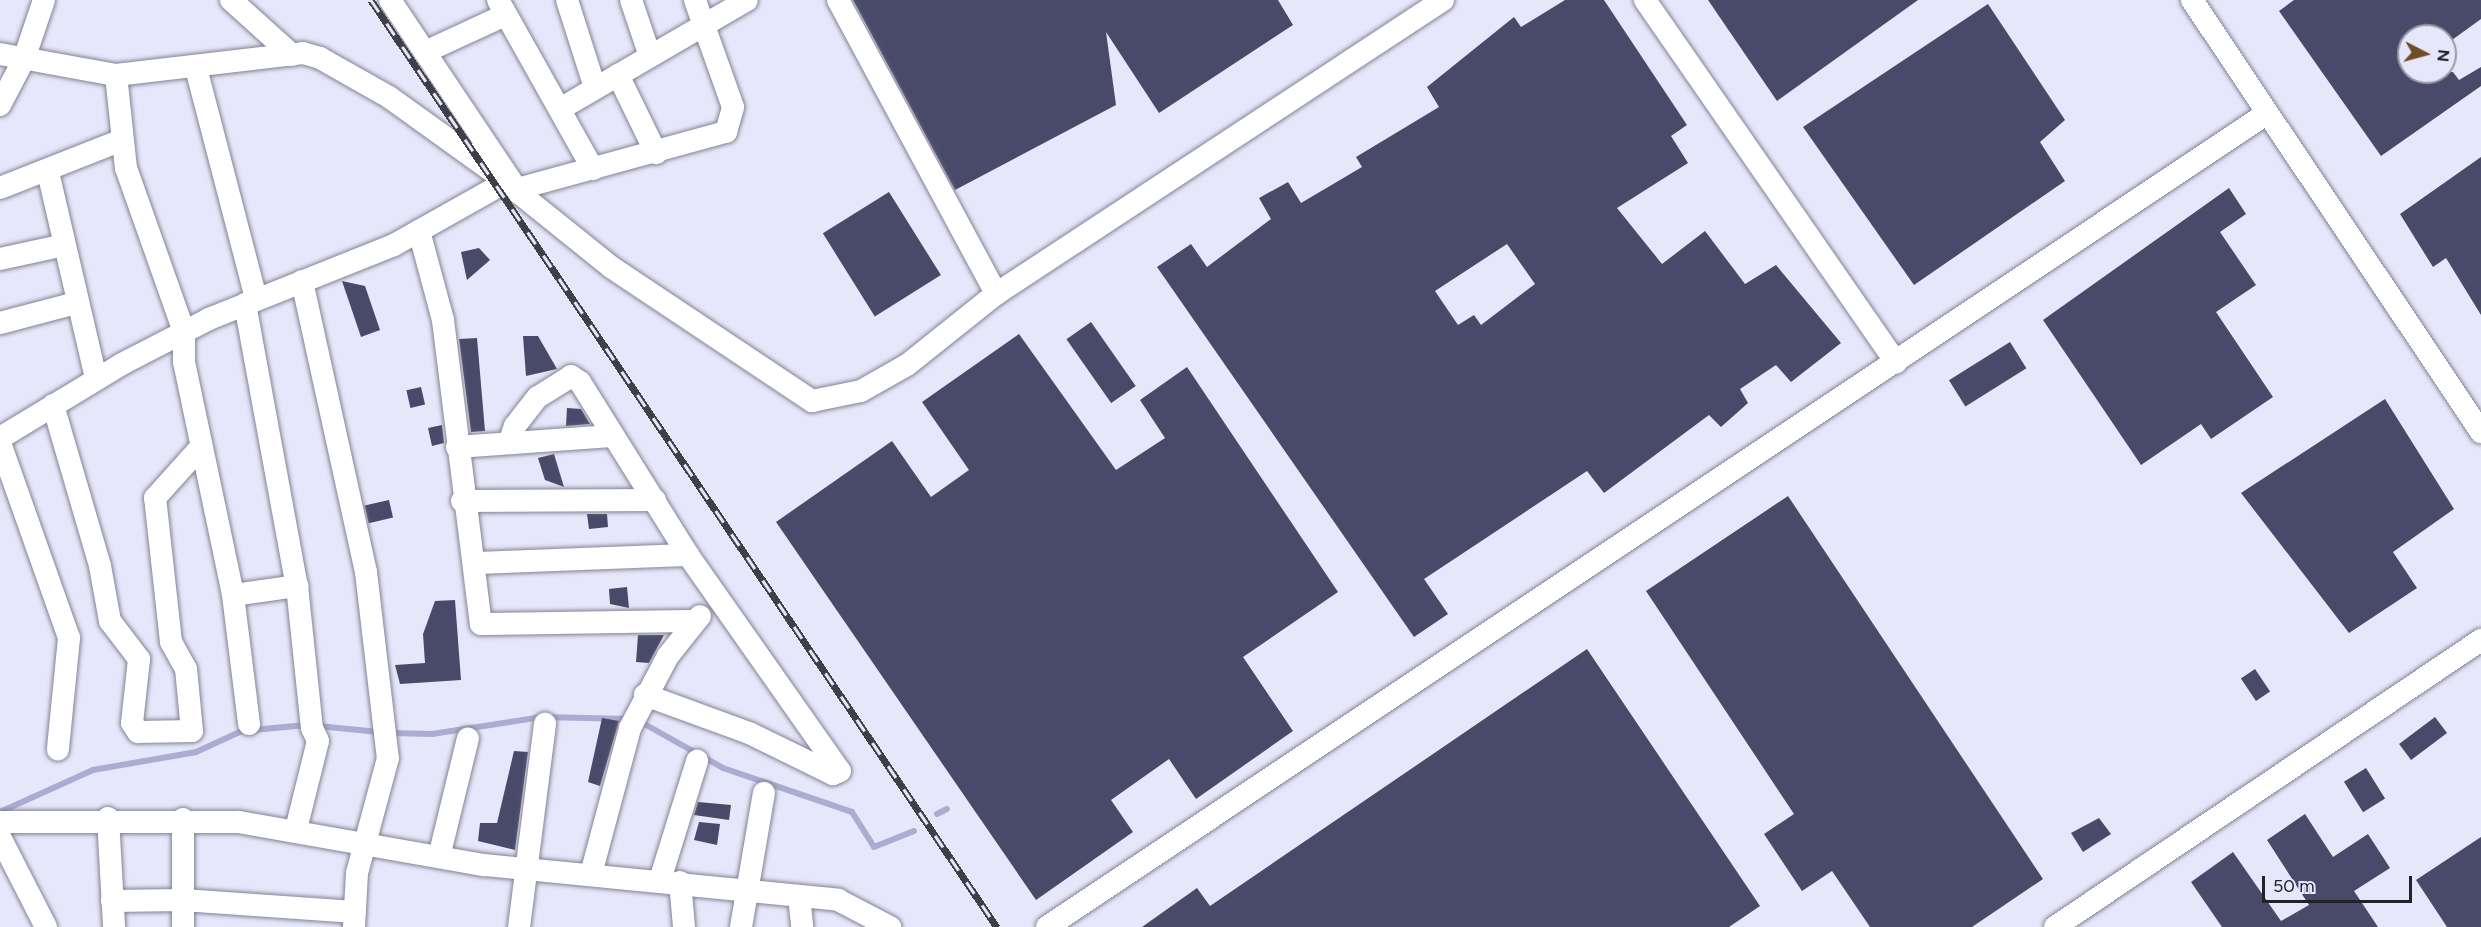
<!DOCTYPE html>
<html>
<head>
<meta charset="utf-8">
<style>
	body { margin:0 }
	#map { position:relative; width:2481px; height:927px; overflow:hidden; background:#e6e7fa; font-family:Figtree,sans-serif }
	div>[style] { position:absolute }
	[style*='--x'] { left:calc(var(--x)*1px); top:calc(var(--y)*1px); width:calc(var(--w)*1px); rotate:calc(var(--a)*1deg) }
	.stream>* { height:6px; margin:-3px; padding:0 3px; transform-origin:3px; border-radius:3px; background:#aaacd1 }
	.building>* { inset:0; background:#494969; transform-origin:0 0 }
	.roads { filter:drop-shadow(0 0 2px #828394) drop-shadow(0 0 2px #828394) }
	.street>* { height:22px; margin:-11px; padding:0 11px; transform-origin:11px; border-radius:11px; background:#fff }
	.rail>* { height:7px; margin-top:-3.5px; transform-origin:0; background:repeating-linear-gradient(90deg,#e6e7fa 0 14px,#3f3f48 0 28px); box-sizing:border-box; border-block:2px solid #3f3f48 }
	span { translate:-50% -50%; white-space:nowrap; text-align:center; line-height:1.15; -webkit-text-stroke:6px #e6e7fa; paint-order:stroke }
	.north { position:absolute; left:2397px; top:24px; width:60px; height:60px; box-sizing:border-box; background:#e6e7fa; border:2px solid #9898a6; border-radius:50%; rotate:96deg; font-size:16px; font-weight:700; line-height:24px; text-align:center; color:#222229 }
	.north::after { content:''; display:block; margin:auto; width:21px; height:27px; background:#704d27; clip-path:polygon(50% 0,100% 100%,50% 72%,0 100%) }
	.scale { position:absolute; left:2262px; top:876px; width:150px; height:27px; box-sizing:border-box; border:3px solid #222229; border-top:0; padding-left:8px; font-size:18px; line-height:21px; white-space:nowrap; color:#222229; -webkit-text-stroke:4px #e6e7fa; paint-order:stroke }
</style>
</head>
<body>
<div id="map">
	<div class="stream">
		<i style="--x:639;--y:721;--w:96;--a:29.2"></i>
		<i style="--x:723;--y:768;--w:136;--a:18.8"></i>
		<i style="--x:852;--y:812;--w:41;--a:57.8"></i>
		<i style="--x:874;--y:847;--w:43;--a:-21.8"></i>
		<i style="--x:318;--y:726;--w:61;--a:5.6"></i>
		<i style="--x:389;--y:733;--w:43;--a:1.3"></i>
		<i style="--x:432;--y:734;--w:111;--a:-8.8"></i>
		<i style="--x:542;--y:717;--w:87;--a:1.3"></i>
		<i style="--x:0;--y:812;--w:102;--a:-24.3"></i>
		<i style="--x:93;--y:770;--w:105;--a:-9.9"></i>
		<i style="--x:196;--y:752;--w:51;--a:-24.5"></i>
		<i style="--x:242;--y:731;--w:65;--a:-5.3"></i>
		<i style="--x:937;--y:814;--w:11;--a:-27"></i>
	</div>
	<div class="building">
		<i style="clip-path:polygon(853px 0,1278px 0,1293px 25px,1159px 113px,1106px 32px,1116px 105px,955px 190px)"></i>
		<i style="clip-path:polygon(evenodd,1565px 0,1604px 0,1687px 125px,1671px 136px,1688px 163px,1617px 208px,1662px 264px,1705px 231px,1745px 284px,1776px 265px,1841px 343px,1791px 382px,1776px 365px,1740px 389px,1748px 403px,1721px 427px,1709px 415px,1604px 493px,1587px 471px,1424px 579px,1448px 614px,1414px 637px,1157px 267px,1191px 244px,1207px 267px,1271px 219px,1259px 198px,1288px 182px,1301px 203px,1362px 167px,1356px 157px,1439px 107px,1427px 87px,1514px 17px,1521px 27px,1565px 0,1507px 244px,1535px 284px,1481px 325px,1474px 315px,1458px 325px,1435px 291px,1507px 244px)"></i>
		<i style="clip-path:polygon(1708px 0,1918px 0,1777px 101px)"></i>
		<i style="clip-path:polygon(2294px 0,2481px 0,2481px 19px,2445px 45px,2445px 36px,2409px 36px,2409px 72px,2453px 72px,2459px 80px,2481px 67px,2481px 86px,2381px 156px,2279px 11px)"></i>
		<i style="clip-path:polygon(1988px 4px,2065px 120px,2040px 142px,2065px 181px,1914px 285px,1803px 127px)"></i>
		<i style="clip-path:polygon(2481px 157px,2481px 315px,2446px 258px,2433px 267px,2400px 214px)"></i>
		<i style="clip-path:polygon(2229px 188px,2246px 214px,2220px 232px,2256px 285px,2216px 312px,2273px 397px,2211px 439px,2201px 424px,2141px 465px,2043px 320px)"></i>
		<i style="left:889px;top:192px;width:98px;height:78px;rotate:58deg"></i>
		<i style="clip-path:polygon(479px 248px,490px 260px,467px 280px,461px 252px)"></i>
		<i style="clip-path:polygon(342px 281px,365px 286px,380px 330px,361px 337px)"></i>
		<i style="left:1091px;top:322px;width:78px;height:30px;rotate:55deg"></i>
		<i style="clip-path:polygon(1019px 334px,1116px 470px,1165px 438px,1140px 400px,1187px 367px,1338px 592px,1243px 657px,1293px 731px,1196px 799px,1169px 759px,1111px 800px,1133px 832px,1036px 900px,776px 522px,892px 441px,931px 497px,969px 470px,922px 402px)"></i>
		<i style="clip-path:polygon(523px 336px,538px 336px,557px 369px,526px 376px)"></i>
		<i style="clip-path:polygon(477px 338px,485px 431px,471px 432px,459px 339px)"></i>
		<i style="left:2010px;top:342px;width:31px;height:72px;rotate:58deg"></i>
		<i style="left:421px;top:387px;width:18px;height:15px;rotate:77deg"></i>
		<i style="clip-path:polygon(2385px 399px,2454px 509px,2393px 552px,2417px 588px,2349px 633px,2241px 493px)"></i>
		<i style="clip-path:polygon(567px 408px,581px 409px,590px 424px,566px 426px)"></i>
		<i style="clip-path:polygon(442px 425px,444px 443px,432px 446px,428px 428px)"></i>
		<i style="clip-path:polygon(554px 454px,564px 487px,545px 480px,538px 458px)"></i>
		<i style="clip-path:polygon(1788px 496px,2043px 879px,1972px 927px,1870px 927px,1832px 871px,1802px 891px,1764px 834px,1794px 814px,1646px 591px)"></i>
		<i style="left:389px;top:500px;width:18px;height:25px;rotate:77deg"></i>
		<i style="clip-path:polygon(587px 514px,607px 514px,608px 527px,589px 529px)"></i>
		<i style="clip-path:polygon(627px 587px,629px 608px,610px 604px,609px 589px)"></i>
		<i style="clip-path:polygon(455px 600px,461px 680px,400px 684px,395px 665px,425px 663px,423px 634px,435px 601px)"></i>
		<i style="clip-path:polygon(638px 635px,664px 635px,649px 663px,636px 662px)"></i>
		<i style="clip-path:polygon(1587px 649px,1760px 906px,1729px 927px,1142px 927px,1197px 888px,1210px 906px)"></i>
		<i style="left:2255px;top:669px;width:27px;height:17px;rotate:56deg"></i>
		<i style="left:2435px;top:717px;width:20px;height:45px;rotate:53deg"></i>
		<i style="clip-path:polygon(602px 718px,619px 721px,600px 786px,588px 782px)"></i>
		<i style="clip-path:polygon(514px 751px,528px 752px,515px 850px,478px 841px,480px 823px,497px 823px)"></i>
		<i style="left:2366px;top:768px;width:36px;height:26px;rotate:58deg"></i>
		<i style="clip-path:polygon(698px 802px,731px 805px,729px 820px,694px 815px)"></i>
		<i style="clip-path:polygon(2305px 814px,2333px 857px,2368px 834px,2390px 868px,2354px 891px,2378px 927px,2222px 927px,2191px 882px,2233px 852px,2281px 921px,2309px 905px,2267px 840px)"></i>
		<i style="clip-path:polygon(2099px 818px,2111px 834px,2083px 852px,2071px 833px)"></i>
		<i style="clip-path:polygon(699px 822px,720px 824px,717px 845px,694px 840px)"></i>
		<i style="clip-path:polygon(2481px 837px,2481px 927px,2447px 927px,2416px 880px)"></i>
	</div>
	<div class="roads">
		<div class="street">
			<i style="--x:231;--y:0;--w:82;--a:42"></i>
			<i style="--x:390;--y:0;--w:232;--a:56.2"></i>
			<i style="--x:519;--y:193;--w:118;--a:38.8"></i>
			<i style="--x:611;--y:267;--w:242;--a:33.7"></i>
			<i style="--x:812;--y:401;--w:50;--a:-11.5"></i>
			<i style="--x:861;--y:391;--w:53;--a:-29.5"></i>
			<i style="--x:907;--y:365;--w:114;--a:-38.6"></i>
			<i style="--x:996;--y:294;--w:535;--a:-33.33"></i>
			<i style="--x:498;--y:0;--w:194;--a:60.7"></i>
			<i style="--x:567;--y:0;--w:92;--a:72.3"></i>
			<i style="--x:631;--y:0;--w:59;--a:71.3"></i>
			<i style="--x:838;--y:0;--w:334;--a:61.7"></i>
			<i style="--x:1645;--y:0;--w:441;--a:55.3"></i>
			<i style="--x:2192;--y:0;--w:520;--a:56.22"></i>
			<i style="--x:425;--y:52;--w:88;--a:-24.8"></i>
			<i style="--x:0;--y:54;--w:118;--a:10.3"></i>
			<i style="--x:116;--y:75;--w:188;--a:-6.7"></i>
			<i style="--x:303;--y:53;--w:18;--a:16"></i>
			<i style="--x:320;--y:58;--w:79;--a:29.5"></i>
			<i style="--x:389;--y:97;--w:158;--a:35.7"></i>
			<i style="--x:517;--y:189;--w:217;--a:-15.3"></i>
			<i style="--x:726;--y:132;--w:26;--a:-74"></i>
			<i style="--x:733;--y:107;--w:114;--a:-109.6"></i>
			<i style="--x:196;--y:68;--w:239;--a:75.4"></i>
			<i style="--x:116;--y:75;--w:94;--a:83.9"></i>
			<i style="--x:126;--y:168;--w:174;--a:70.5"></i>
			<i style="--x:184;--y:332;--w:30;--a:90"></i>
			<i style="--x:184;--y:362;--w:238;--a:78.1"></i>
			<i style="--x:233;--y:595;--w:130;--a:82.9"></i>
			<i style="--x:618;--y:75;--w:87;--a:64"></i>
			<i style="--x:0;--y:105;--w:52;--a:-62.4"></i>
			<i style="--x:24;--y:59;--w:62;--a:-71.3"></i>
			<i style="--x:560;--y:109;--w:216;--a:-30.2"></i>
			<i style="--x:48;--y:172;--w:212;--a:76.9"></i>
			<i style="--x:0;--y:188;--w:131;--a:-21.5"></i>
			<i style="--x:419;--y:231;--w:92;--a:74.9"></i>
			<i style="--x:443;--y:320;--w:306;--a:82.9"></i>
			<i style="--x:481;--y:624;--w:213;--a:-0.8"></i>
			<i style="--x:0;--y:259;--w:66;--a:-12.3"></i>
			<i style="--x:302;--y:281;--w:298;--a:77.6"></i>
			<i style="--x:366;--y:572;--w:187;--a:83.3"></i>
			<i style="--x:388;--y:758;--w:119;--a:105.1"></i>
			<i style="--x:357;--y:873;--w:54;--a:93.2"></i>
			<i style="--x:245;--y:304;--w:287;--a:79.6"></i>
			<i style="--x:297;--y:586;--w:143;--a:84"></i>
			<i style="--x:312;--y:728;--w:14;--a:65"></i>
			<i style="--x:318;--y:741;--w:91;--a:104"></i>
			<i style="--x:0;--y:323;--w:79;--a:-14.7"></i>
			<i style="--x:53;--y:405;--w:168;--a:73.7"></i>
			<i style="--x:100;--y:566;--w:56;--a:79.7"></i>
			<i style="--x:110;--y:621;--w:48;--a:52.7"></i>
			<i style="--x:139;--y:659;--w:64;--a:96.2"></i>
			<i style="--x:132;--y:723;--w:11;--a:56"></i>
			<i style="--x:138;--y:732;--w:54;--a:-1.1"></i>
			<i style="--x:192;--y:731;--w:62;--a:-95.5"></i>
			<i style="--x:186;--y:669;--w:31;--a:-119"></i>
			<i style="--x:171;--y:642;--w:145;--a:-96.3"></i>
			<i style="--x:155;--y:498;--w:69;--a:-48"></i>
			<i style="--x:0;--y:438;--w:143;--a:-31.2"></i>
			<i style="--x:122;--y:364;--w:98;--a:-27.3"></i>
			<i style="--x:209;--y:319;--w:199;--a:-21.8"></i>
			<i style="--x:394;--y:245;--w:126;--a:-29.4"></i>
			<i style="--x:0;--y:443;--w:207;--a:70.5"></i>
			<i style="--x:69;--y:638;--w:112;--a:95.7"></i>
			<i style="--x:509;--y:443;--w:18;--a:-71"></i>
			<i style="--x:515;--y:426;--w:37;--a:-52"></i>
			<i style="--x:538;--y:397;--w:39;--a:-32"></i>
			<i style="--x:571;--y:376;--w:11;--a:34"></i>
			<i style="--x:580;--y:382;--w:204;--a:58"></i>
			<i style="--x:688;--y:555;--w:264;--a:54.9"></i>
			<i style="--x:840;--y:771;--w:8;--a:157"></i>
			<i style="--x:833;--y:774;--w:93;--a:-154"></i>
			<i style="--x:749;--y:733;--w:111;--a:-159.9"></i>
			<i style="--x:457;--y:447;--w:155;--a:-4.1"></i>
			<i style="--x:462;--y:501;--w:193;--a:-0.3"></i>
			<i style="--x:475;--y:563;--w:213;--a:-2.2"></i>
			<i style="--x:233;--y:595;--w:65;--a:-8"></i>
			<i style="--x:108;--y:818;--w:109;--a:86.8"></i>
			<i style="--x:0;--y:822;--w:239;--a:0"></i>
			<i style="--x:239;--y:822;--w:249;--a:10"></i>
			<i style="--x:484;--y:865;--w:356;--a:5.6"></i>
			<i style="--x:838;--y:900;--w:59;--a:27.4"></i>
			<i style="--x:0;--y:837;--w:101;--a:62.9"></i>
			<i style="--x:439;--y:857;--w:122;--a:-76.3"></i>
			<i style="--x:591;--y:874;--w:151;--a:-75"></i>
			<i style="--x:630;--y:728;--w:81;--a:-62.2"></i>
			<i style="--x:668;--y:656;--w:51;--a:-51.3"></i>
			<i style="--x:660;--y:880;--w:125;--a:-72.7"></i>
			<i style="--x:680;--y:882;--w:45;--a:84.9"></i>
			<i style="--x:799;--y:896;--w:31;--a:84"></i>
			<i style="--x:112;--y:901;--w:71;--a:-0.8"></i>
			<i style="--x:183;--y:900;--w:172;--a:4"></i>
			<i style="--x:183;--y:927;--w:108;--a:-90"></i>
			<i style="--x:519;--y:927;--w:205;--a:-82.7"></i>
			<i style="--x:741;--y:927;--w:136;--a:-80.3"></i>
			<i style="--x:1047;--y:927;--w:1465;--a:-33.7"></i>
			<i style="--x:2055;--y:927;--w:514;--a:-33.97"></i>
		</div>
	</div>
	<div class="rail">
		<i style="--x:371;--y:0;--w:1119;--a:55.97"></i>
	</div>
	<div class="north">N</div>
	<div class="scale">50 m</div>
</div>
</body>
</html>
